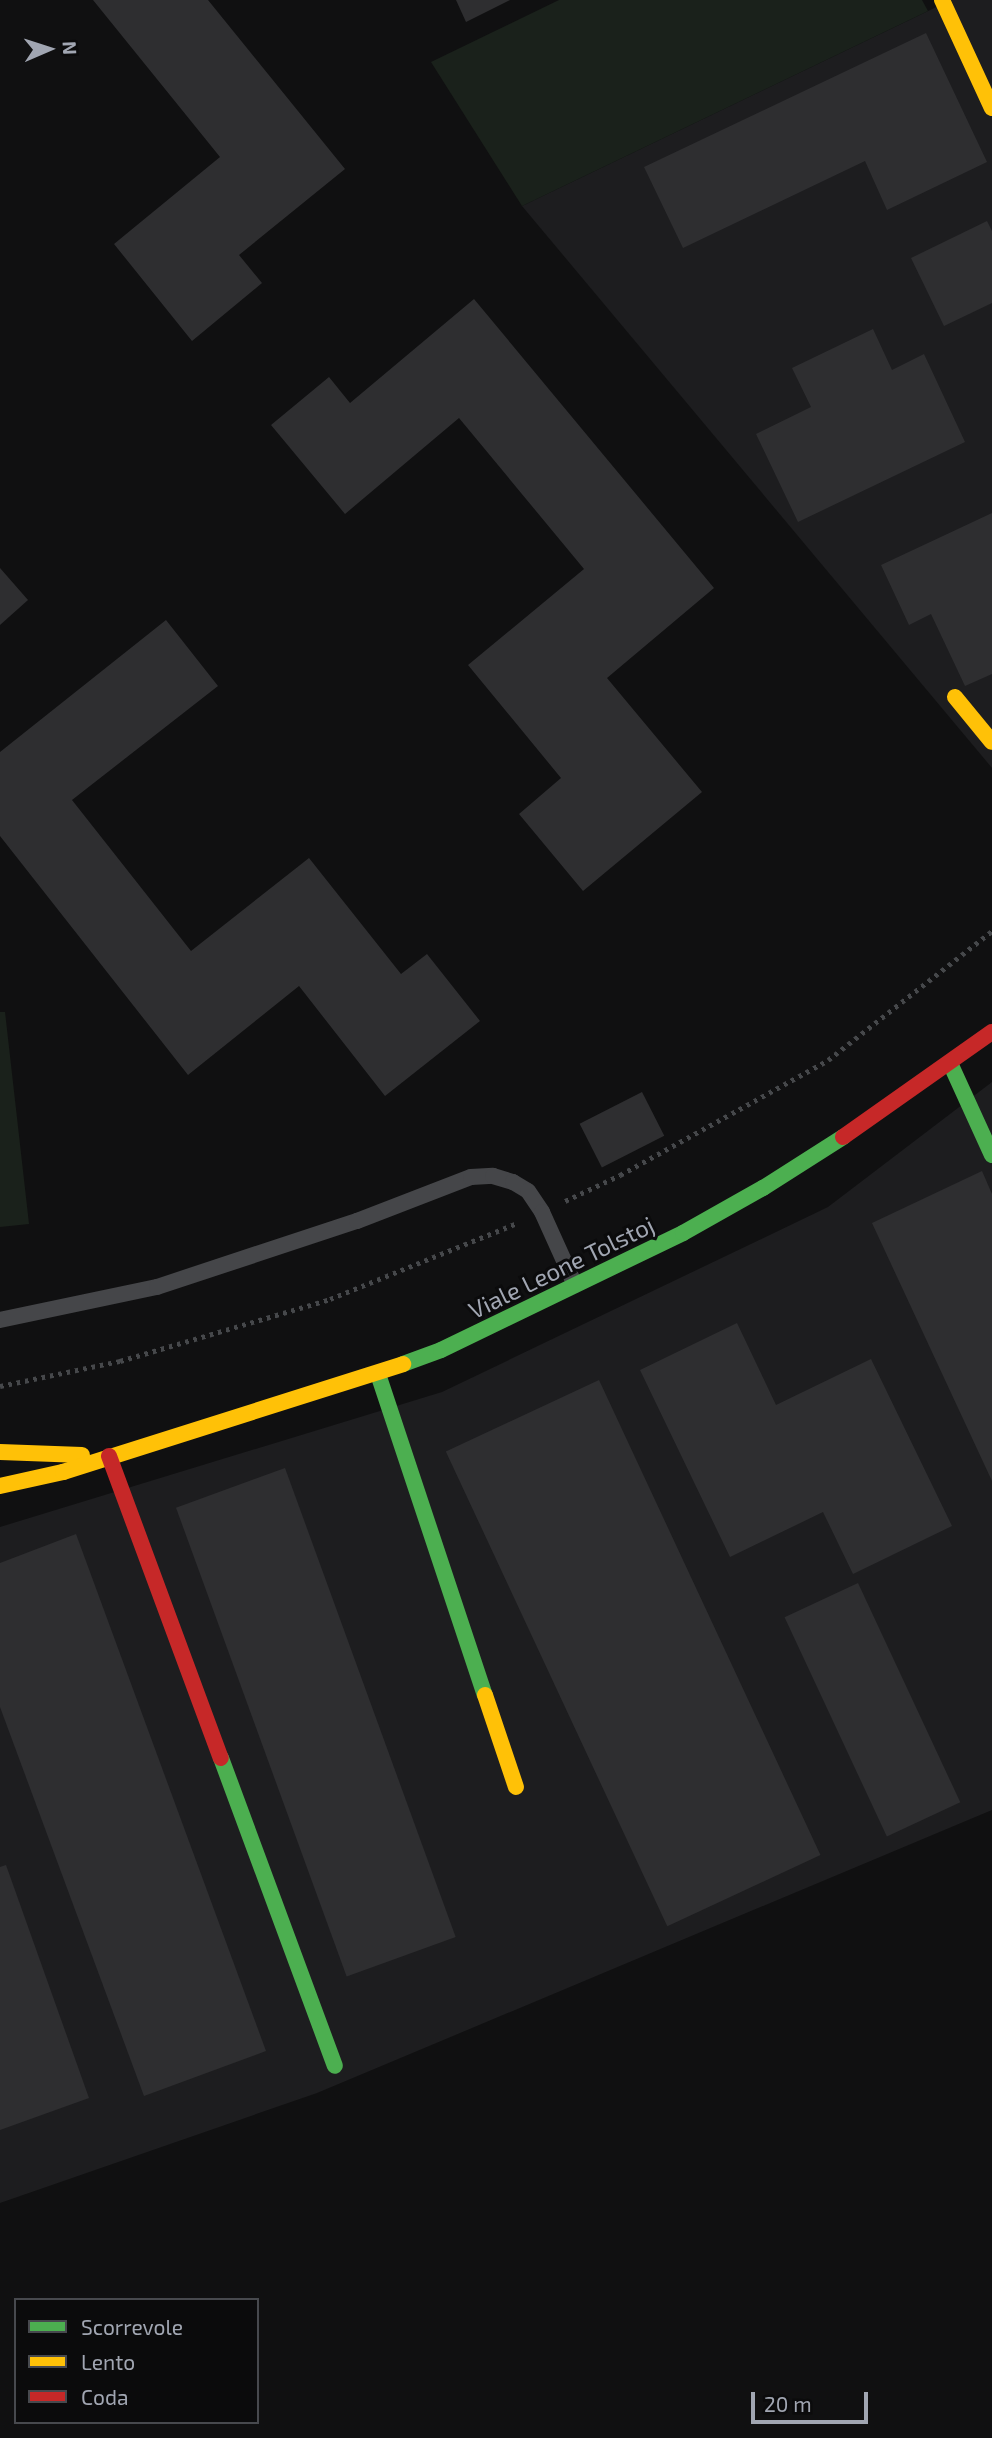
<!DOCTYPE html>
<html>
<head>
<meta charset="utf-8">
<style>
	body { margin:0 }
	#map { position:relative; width:992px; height:2438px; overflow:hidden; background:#101011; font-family:"Exo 2",sans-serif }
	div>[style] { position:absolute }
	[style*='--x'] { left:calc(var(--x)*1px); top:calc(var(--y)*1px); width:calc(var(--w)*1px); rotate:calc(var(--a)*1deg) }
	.built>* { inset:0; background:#1d1d1f }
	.green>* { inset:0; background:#1a211b }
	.building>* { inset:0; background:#2e2e30; transform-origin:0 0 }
	.path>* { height:4.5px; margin-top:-2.25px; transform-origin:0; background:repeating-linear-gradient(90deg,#46484b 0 3.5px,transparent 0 8.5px) }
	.lane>* { height:16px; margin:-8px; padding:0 8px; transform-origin:8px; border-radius:8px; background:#454649 }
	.fast>* { height:16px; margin:-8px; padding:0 8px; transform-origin:8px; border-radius:8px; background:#4caf50 }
	.slow>* { height:16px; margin:-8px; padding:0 8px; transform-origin:8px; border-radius:8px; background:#ffc107 }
	.jam>* { height:16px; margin:-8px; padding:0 8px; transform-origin:8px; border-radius:8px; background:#c62828 }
	span { translate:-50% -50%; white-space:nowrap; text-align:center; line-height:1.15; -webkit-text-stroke:6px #0b0b0c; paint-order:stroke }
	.street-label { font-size:24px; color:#a1a6b2 }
	.legend { position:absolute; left:14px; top:2298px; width:245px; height:126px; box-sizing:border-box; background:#0b0b0c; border:2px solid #47494e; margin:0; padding:9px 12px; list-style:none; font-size:21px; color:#a1a6b2 }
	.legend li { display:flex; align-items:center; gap:14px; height:35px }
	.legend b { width:35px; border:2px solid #47494e }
	.north { position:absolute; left:14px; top:14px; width:70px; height:70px; -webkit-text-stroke:5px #0b0b0c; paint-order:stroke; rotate:87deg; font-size:19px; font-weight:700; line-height:28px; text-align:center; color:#a1a6b2 }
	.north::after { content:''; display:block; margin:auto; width:24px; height:32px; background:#a1a6b2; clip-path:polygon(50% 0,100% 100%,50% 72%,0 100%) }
	.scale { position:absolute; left:751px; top:2392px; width:117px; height:32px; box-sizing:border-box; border:4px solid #a1a6b2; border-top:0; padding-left:9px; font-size:21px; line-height:24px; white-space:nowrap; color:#a1a6b2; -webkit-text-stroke:5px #0b0b0c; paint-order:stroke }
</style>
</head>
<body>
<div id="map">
	<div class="built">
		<i style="clip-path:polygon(951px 0,992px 0,992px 768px,522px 206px)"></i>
		<i style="clip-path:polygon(992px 1082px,992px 1810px,317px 2093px,0 2203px,0 1527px,442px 1392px,828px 1207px)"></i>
	</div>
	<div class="green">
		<i style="clip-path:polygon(559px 0,922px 0,928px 11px,522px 206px,431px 62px)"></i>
		<i style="clip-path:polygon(0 1012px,5px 1012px,29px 1224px,0 1227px)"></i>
	</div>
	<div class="building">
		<i style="clip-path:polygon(93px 0,208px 0,345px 169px,239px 255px,262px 283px,192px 341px,114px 244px,220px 157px)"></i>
		<i style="clip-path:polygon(456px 0,510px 0,466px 22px)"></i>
		<i style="clip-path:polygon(926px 33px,987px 162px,887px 210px,865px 161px,683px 248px,644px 167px)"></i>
		<i style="clip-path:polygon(987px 221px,992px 231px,992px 303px,944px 326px,911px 258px)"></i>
		<i style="clip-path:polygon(474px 299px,714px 588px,607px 678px,702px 792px,583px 891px,519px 814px,561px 778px,468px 665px,584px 569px,459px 418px,345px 514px,271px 425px,329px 377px,350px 403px)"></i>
		<i style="clip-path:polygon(873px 329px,892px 370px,924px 354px,965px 442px,798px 522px,756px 434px,811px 407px,792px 368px)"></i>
		<i style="clip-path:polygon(992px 513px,992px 674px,965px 686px,931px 614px,909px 625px,881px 565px)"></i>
		<i style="clip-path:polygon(0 568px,28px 600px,0 625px)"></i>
		<i style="clip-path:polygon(166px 620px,218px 686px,72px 800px,191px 951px,309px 858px,401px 974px,427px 954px,480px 1021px,385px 1096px,299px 986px,188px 1075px,0 836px,0 752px)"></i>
		<i style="left:642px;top:1092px;width:49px;height:70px;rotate:63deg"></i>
		<i style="clip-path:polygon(982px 1171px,992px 1194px,992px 1481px,872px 1223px)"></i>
		<i style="clip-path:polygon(737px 1323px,776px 1405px,871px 1359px,952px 1526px,853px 1574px,823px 1512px,730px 1557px,640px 1370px)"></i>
		<i style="left:599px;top:1380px;width:524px;height:169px;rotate:65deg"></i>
		<i style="left:285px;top:1468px;width:499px;height:116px;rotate:70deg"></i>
		<i style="clip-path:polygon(76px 1534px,266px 2051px,144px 2096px,0 1707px,0 1563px)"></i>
		<i style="left:858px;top:1583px;width:242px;height:81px;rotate:65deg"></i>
		<i style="clip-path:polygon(6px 1865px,89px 2098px,0 2130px,0 1867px)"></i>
	</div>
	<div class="path">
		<i style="--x:565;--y:1201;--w:61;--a:-25.3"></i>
		<i style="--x:620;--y:1175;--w:238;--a:-28.9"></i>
		<i style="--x:828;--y:1060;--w:209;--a:-38.2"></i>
		<i style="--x:0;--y:1386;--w:123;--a:-11.8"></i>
		<i style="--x:120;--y:1361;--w:219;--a:-16.4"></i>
		<i style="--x:330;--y:1299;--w:200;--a:-22.1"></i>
	</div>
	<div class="lane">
		<i style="--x:0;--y:1320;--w:160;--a:-11.9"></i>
		<i style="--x:157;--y:1287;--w:211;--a:-18.3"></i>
		<i style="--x:357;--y:1221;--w:122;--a:-21.1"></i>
		<i style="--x:471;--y:1177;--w:22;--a:-3"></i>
		<i style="--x:493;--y:1176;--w:21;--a:17"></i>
		<i style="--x:513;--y:1182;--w:17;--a:31"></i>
		<i style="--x:528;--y:1191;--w:25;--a:56"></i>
		<i style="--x:542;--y:1212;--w:80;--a:65.7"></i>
	</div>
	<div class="fast">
		<i style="--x:950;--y:1063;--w:101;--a:65.5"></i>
		<i style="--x:403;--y:1364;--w:40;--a:-20.2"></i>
		<i style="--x:441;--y:1350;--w:269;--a:-25.8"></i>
		<i style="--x:683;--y:1233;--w:92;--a:-29.4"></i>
		<i style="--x:763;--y:1188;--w:95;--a:-32.5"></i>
		<i style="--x:378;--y:1374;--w:338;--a:71.6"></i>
		<i style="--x:221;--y:1758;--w:328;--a:69.7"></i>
	</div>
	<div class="slow">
		<i style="--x:942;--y:0;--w:119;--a:65.2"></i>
		<i style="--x:955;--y:697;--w:58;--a:50.6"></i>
		<i style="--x:0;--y:1452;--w:82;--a:2.1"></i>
		<i style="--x:0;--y:1486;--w:65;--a:-12.5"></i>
		<i style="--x:63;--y:1472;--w:357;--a:-17.6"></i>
		<i style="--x:485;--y:1695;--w:97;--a:71.4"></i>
	</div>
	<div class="jam">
		<i style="--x:843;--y:1137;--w:182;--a:-35.2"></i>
		<i style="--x:109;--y:1456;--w:322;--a:69.7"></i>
	</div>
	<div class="street-label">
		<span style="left:561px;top:1267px;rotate:-26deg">Viale Leone Tolstoj</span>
	</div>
	<ul class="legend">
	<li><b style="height:9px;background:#4caf50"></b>Scorrevole</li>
	<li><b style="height:9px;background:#ffc107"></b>Lento</li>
	<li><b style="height:9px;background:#c62828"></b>Coda</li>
	</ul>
	<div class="north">N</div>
	<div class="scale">20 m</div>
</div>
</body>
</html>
